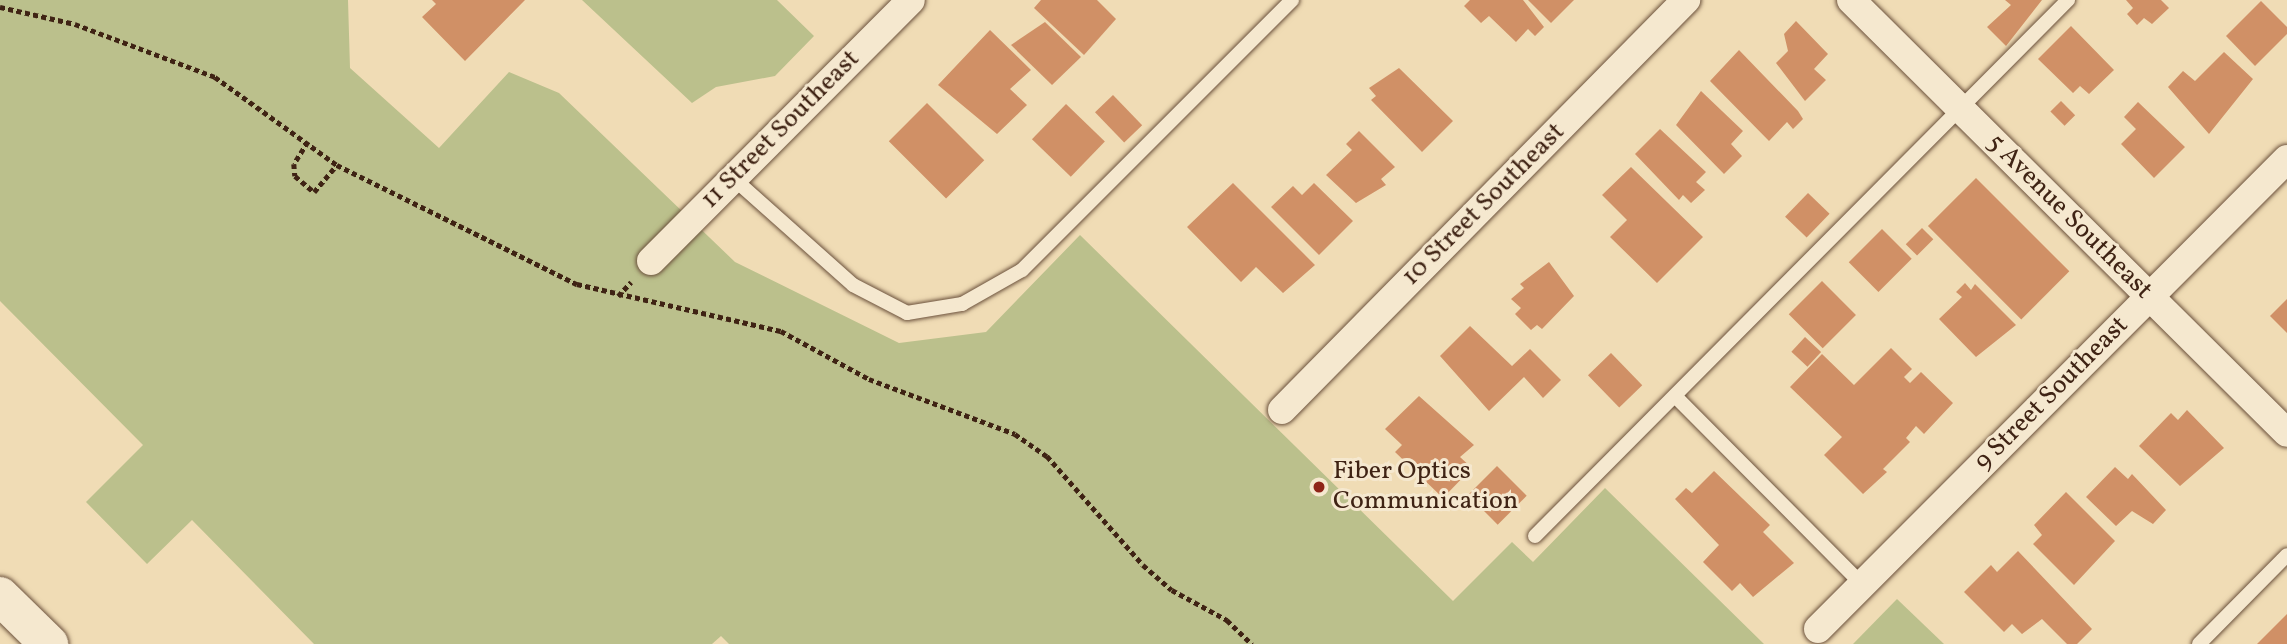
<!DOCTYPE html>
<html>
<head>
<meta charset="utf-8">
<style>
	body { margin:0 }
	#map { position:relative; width:2287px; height:644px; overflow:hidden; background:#f0dcb5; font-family:Vollkorn,serif }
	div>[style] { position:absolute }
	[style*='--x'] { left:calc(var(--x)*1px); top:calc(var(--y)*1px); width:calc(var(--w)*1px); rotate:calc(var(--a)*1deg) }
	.green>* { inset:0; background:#bbc08c }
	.building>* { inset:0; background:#d09066; transform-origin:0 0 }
	.path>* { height:4.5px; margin-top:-2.25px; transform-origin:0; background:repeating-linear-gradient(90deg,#3f2314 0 5px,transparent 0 8.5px) }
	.roads { filter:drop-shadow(0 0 2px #6b513c) drop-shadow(0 0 2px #6b513c) }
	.service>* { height:14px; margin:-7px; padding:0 7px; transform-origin:7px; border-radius:7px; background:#f5e8cf }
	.minor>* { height:28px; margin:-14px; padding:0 14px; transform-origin:14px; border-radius:14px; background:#f5e8cf }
	.secondary>* { height:38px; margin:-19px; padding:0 19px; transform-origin:19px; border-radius:19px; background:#f5e8cf }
	.dots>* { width:19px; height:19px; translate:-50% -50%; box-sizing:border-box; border:4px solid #f5e8cf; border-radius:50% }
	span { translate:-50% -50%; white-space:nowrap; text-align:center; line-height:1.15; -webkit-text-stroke:6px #f5e8cf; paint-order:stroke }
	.street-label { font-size:26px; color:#3f2314 }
	.poi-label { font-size:26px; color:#3f2314 }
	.left { translate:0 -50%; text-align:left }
</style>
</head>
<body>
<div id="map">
	<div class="green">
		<i style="clip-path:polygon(0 0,348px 0,350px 68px,439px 148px,509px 72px,559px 93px,735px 262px,899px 343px,986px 332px,1080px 235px,1453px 601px,1512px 542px,1533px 562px,1605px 488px,1764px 644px,729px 644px,721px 636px,712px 644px,314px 644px,192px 520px,147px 564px,86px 502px,143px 445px,0 301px)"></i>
		<i style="clip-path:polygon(582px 0,777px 0,814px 36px,775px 76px,716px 87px,692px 103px)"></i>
		<i style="clip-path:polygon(1897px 599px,1944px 644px,1853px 644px)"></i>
	</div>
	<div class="building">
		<i style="clip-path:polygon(432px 0,525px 0,465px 61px,422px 17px,436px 4px)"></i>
		<i style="clip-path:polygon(1041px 0,1097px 0,1116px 19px,1084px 55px,1034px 8px)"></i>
		<i style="clip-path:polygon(1470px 0,1523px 0,1544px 27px,1535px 36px,1528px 29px,1516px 42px,1489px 16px,1481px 23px,1464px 6px)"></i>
		<i style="clip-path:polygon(1528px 0,1574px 0,1551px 23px)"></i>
		<i style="clip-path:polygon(2005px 0,2042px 0,2006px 46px,1987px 27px,2011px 5px)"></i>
		<i style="clip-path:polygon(2126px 0,2161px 0,2169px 8px,2152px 24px,2144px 18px,2137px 25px,2127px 14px,2133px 8px)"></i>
		<i style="clip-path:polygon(2261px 1px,2287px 27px,2287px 34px,2255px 66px,2226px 36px)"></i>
		<i style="clip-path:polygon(1796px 21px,1828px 54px,1814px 69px,1826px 80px,1805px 101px,1776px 63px,1788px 51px,1784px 34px)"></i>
		<i style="clip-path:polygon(1045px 22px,1081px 57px,1052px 85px,1011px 45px)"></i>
		<i style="clip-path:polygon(2071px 26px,2114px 70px,2089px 94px,2080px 86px,2073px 93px,2038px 59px)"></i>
		<i style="clip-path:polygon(990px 30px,1031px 70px,1010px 89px,1027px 105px,997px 134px,938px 85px)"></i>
		<i style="clip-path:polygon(1739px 50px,1798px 111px,1803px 119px,1793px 129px,1787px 122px,1769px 141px,1710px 81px)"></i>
		<i style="clip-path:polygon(2224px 52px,2253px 79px,2209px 134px,2168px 87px,2183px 71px,2195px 81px)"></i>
		<i style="clip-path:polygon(1399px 68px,1453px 121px,1422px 152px,1371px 100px,1376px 96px,1369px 88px)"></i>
		<i style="clip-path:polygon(1701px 91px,1743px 131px,1731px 144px,1742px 156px,1724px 174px,1676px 125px)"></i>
		<i style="left:1113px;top:95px;width:42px;height:25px;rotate:46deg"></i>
		<i style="left:2061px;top:101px;width:20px;height:15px;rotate:45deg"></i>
		<i style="clip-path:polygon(2138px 102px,2185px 147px,2154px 178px,2121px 144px,2136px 129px,2124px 117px)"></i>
		<i style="left:927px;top:103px;width:81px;height:54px;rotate:45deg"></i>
		<i style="left:1066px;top:104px;width:54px;height:49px;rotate:44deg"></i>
		<i style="clip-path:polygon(1660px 129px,1706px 172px,1696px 182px,1705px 190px,1691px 203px,1683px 195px,1679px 200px,1635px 154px)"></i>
		<i style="clip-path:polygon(1359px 131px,1395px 167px,1381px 179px,1386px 185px,1356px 203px,1326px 175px,1352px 150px,1346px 144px)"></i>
		<i style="clip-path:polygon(1631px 167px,1703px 237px,1657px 283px,1610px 237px,1627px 220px,1602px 195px)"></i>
		<i style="left:1976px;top:178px;width:132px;height:68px;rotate:45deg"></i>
		<i style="clip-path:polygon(1233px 183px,1315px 265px,1283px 293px,1256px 267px,1241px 282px,1187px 227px)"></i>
		<i style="clip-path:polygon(1314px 183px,1353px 221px,1319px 255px,1271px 207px,1293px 186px,1302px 195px)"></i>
		<i style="left:1808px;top:193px;width:30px;height:33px;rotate:44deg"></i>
		<i style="left:1922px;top:228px;width:16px;height:23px;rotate:45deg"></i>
		<i style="left:1882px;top:229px;width:42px;height:47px;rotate:45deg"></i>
		<i style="clip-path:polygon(1549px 262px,1574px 296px,1542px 329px,1537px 325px,1531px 330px,1515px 314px,1521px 308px,1511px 299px,1524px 288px,1520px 284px)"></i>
		<i style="left:1822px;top:281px;width:48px;height:47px;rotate:45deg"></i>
		<i style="clip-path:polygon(1965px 283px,1971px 290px,1975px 284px,2016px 325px,1976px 357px,1939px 319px,1962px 297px,1956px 292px)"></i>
		<i style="clip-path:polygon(2287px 299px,2287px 333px,2270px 316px)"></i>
		<i style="clip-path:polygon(1470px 326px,1512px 366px,1530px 349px,1561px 380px,1543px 398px,1524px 377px,1489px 411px,1440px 356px)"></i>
		<i style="left:1805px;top:337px;width:22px;height:20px;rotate:43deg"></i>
		<i style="clip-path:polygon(1891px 348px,1912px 369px,1904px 377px,1910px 383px,1921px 372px,1953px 403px,1924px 434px,1916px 426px,1906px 438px,1910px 442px,1883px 469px,1887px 472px,1863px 494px,1824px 455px,1842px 437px,1790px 387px,1822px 354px,1854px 385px)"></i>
		<i style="left:1611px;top:353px;width:45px;height:32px;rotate:46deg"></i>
		<i style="clip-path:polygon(1419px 396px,1474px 445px,1460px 457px,1472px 468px,1443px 498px,1395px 452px,1402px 445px,1385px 429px)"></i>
		<i style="clip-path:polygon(2187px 410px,2224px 448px,2180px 486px,2139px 446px,2171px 413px,2178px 420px)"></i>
		<i style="left:1497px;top:466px;width:42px;height:41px;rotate:45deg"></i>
		<i style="clip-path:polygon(2115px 467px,2128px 479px,2132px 474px,2166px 510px,2153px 524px,2132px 511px,2116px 526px,2086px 497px)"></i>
		<i style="clip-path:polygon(1714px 471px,1770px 525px,1763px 532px,1794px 563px,1753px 597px,1740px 583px,1732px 591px,1703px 562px,1719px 545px,1675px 499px,1686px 488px,1692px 493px)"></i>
		<i style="clip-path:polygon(2066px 492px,2115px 541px,2074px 585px,2033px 544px,2042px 535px,2034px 525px)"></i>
		<i style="clip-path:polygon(2018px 551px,2092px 629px,2077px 644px,2067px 644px,2042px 619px,2022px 634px,2012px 624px,2004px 632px,1964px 592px,1991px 565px,1997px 572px)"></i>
		<i style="clip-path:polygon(2287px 614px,2287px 644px,2257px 644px)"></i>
	</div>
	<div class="path">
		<i style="--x:0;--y:7;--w:77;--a:12.8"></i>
		<i style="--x:75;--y:24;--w:150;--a:20.7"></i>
		<i style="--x:215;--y:77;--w:150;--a:35.8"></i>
		<i style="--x:337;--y:165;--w:268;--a:26.4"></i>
		<i style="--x:577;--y:284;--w:209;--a:13"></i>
		<i style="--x:781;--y:331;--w:100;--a:28.6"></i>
		<i style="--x:869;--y:379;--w:156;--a:20.6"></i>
		<i style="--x:1015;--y:434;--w:39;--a:35"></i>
		<i style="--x:1047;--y:456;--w:145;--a:48.6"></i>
		<i style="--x:1143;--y:565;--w:38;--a:41"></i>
		<i style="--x:1172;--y:590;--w:63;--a:28.6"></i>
		<i style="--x:1227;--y:620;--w:35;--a:44"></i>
		<i style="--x:308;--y:142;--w:26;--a:122"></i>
		<i style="--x:294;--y:164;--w:12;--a:85"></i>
		<i style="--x:295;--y:176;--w:25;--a:40"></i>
		<i style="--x:314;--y:192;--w:35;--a:-50"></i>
		<i style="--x:618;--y:296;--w:19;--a:-47"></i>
	</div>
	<div class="roads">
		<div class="service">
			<i style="--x:733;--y:178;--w:161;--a:41.7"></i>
			<i style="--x:853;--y:285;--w:61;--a:27.4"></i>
			<i style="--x:907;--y:313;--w:56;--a:-9.3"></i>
			<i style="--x:962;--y:304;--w:69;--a:-29.5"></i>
			<i style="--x:1022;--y:270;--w:382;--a:-45"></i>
			<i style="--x:1675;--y:396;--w:265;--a:45.2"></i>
			<i style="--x:1535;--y:536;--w:756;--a:-45.16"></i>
			<i style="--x:2199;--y:644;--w:125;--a:-45.3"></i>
		</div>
		<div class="minor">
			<i style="--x:1851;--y:0;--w:614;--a:44.8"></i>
			<i style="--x:651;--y:261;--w:368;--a:-45.1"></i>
			<i style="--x:1282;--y:410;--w:576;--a:-45.42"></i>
			<i style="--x:1818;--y:629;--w:664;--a:-45.06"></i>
		</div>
		<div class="secondary">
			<i style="--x:0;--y:596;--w:69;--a:44.4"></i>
		</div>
	</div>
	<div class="dots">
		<i style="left:1319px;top:487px;background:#8f2418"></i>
	</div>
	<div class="street-label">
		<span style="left:781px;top:130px;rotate:-45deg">11 Street Southeast</span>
		<span style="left:1484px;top:205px;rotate:-45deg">10 Street Southeast</span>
		<span style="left:2069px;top:217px;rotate:45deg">5 Avenue Southeast</span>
		<span style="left:2052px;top:394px;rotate:-45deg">9 Street Southeast</span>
	</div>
	<div class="poi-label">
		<span class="left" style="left:1333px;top:487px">Fiber Optics<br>Communication</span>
	</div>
</div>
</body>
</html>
